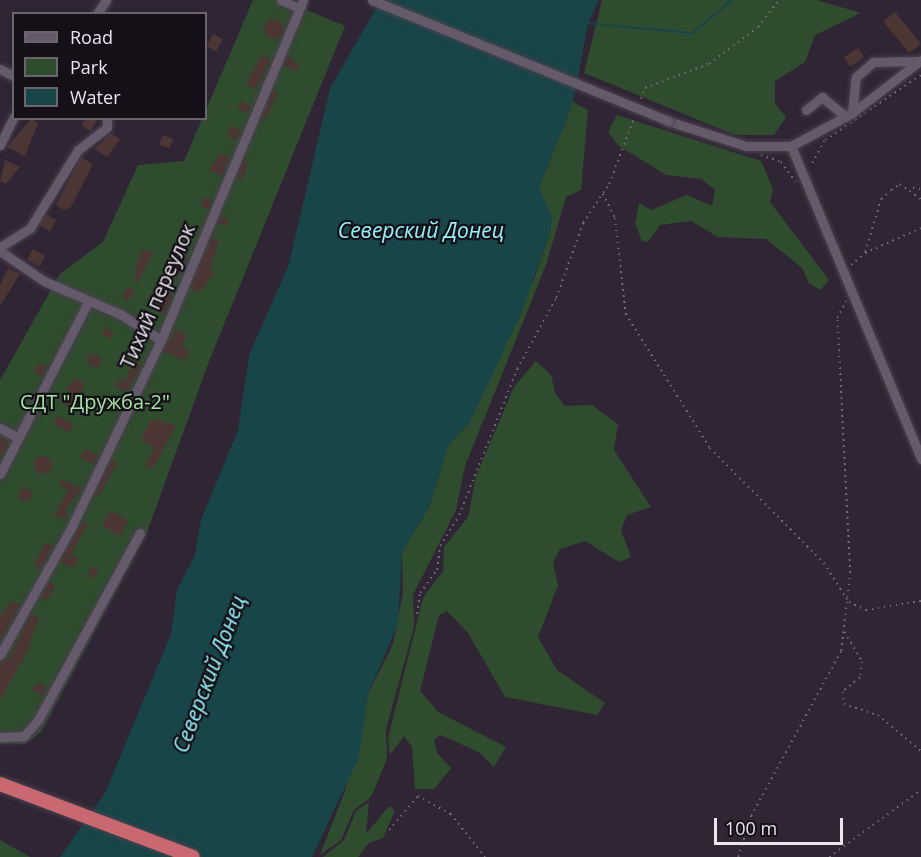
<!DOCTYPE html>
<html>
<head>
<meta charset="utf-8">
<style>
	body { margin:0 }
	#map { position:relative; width:921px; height:857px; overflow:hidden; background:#2f2535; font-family:"Open Sans",sans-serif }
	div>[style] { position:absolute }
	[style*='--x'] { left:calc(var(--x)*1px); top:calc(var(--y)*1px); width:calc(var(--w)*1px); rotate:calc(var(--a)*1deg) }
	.green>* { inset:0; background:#2f4c2e }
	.water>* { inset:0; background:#174548 }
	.stream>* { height:2px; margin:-1px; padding:0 1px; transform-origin:1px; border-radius:1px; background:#174548 }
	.building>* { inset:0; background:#4b3633; transform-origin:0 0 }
	.round { border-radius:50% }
	.path>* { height:1.5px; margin-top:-0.75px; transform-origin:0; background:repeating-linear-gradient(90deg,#756c7a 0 1.5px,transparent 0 6px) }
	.roads { filter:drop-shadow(0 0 2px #4a414e) drop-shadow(0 0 2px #4a414e) }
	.minor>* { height:9px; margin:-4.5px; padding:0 4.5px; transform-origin:4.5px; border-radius:4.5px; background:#655a6c }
	.highway>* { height:14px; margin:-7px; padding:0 7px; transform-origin:7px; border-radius:7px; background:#ca6871 }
	.bridges { filter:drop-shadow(0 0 2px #4a414e) drop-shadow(0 0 2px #4a414e) }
	.minor-bridge>* { height:9px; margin:-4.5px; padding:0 4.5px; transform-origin:4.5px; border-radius:4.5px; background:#655a6c }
	span { translate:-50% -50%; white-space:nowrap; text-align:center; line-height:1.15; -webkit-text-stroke:4.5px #151017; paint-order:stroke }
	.street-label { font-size:20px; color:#eae4ee }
	.park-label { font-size:20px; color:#a3e4a2 }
	.water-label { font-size:21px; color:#94f2fa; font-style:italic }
	.legend { position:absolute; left:12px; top:12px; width:195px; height:108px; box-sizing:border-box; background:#151017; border:2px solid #6a656d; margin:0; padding:8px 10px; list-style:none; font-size:18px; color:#eae4ee }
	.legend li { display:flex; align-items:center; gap:12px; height:30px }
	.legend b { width:30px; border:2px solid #6a656d }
	.scale { position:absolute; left:714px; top:818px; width:129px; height:27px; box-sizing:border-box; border:3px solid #eae4ee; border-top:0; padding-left:8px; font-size:18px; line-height:21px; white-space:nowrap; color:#eae4ee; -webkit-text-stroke:4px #151017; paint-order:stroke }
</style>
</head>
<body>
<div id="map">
	<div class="green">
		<i style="clip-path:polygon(253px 0,283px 0,345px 26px,210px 359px,146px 535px,41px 732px,25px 744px,0 744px,0 380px,60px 274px,103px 242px,138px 165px,184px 161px)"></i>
		<i style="clip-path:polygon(602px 0,817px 0,861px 13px,815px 35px,805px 62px,775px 81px,775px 104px,786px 117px,774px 135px,735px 135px,584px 73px)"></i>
		<i style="clip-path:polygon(573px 102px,588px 110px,581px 190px,566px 197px,546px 265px,465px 466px,456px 510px,413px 595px,414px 627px,386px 729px,387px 759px,371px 797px,354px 810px,341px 840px,320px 855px,345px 791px,368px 694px,393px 644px,403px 593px,402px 552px,429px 507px,448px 446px,470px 422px,534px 279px,551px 229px,539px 187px)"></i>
		<i style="clip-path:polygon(617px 115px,761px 161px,773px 189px,770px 202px,829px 280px,820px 290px,809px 283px,802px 268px,766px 239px,718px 237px,691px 221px,660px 225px,648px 242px,642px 241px,635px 224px,639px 203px,651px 210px,687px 195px,712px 206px,715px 190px,701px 179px,666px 175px,619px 146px,608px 132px)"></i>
		<i style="clip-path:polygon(536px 361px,551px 375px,555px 393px,565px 406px,592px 405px,618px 424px,614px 450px,651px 507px,627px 515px,621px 531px,631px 557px,619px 562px,585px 541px,560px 549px,553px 563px,558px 585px,538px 637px,557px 670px,605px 703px,597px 715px,505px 697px,468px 633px,447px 611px,439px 615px,420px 691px,438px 712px,506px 747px,494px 767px,480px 753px,441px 735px,434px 740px,437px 753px,451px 768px,434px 789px,415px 789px,412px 747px,404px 736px,390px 755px,388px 738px,423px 598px,443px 571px,444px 547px,468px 517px,476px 476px,514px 387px)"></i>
		<i style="clip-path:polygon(369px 802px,366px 834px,389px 806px,395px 810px,383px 838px,369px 843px,358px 857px,323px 857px,344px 840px,356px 811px)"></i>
		<i style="clip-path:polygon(0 840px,30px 857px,0 857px)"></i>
	</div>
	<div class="water">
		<i style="clip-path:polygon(381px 0,599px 0,588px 24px,573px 102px,539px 187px,552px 217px,551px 229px,522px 311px,470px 422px,448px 446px,429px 507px,402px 552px,398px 624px,368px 694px,359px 757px,312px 857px,60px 857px,105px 793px,171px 634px,177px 590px,195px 555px,201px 520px,238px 430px,249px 355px,289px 264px,330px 88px)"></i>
	</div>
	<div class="stream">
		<i style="--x:585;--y:23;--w:107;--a:5.3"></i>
		<i style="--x:692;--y:33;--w:52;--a:-39.5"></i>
	</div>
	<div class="building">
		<i style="left:895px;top:12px;width:41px;height:15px;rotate:51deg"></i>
		<i class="round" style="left:264px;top:19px;width:20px;height:20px"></i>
		<i style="left:213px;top:34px;width:11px;height:14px;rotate:27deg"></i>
		<i style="left:858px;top:48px;width:11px;height:17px;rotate:56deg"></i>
		<i style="left:261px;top:55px;width:11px;height:33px;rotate:27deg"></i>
		<i style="clip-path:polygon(288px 55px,299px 65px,297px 71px,283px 65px)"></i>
		<i style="clip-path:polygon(273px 89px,278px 92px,266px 119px,262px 117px)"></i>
		<i style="left:241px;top:101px;width:11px;height:8px;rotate:27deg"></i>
		<i style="clip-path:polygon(86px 118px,98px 118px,91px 131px,82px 126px)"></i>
		<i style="clip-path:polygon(31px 119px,38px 123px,25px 156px,7px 147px)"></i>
		<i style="left:231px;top:126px;width:10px;height:11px;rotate:24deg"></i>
		<i style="clip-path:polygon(110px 133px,120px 139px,107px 157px,95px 149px)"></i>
		<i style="left:163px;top:135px;width:11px;height:10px;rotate:22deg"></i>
		<i style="clip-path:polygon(220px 153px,230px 157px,222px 176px,209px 170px)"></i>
		<i style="clip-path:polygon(81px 157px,93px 164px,71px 207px,64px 210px,56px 205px)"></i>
		<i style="clip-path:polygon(5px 160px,20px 167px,6px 184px,0 181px)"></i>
		<i style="clip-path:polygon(243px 160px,248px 162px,242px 181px,236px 178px)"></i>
		<i style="left:203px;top:197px;width:9px;height:10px;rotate:18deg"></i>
		<i style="left:46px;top:214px;width:12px;height:13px;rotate:31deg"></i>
		<i style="clip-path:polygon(220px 216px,230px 219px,227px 226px,217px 224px)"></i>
		<i style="clip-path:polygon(211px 237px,219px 240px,210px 270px,215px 272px,199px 293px,190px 289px)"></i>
		<i style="clip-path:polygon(142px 248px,153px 253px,138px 282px,134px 280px)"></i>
		<i style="left:33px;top:249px;width:14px;height:12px;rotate:30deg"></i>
		<i style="left:184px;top:255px;width:4px;height:24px;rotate:27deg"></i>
		<i style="clip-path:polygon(8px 268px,20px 274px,0 306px,0 285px)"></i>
		<i style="clip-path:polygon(128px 286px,134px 289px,129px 301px,122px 299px)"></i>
		<i style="clip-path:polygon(166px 291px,173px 294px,164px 316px,158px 307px)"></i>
		<i style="clip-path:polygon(105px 327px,114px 332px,110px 339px,102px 334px)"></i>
		<i style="clip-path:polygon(176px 329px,187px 335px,181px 347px,190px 351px,185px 361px,163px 351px)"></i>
		<i style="left:90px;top:353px;width:13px;height:11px;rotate:23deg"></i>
		<i style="clip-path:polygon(134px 362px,141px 366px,127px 392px,115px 386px,118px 379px,124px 382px)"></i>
		<i style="left:38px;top:363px;width:10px;height:10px;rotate:24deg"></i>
		<i style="clip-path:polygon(76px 379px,85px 383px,73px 408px,64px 404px,70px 391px,65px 388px)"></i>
		<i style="left:109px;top:398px;width:11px;height:9px;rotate:22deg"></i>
		<i style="left:57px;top:416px;width:18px;height:9px;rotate:27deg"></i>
		<i style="clip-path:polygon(151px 419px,176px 425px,153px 469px,145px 465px,155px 448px,141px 440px)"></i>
		<i style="clip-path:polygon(0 437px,9px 442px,0 459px)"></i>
		<i style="left:85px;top:449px;width:15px;height:10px;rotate:28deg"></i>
		<i class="round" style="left:34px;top:456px;width:18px;height:18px"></i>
		<i style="clip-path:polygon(111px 460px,118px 463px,98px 496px,94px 495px)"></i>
		<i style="clip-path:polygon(62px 479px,82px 489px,66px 509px,67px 521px,54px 515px,68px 489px,59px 485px)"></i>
		<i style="clip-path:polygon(22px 487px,33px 492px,28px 502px,18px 498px)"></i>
		<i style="left:110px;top:511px;width:21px;height:17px;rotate:28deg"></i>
		<i style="clip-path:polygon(82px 521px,88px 524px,71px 555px,79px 558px,74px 568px,60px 562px)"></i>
		<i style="clip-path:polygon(45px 543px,53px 546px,41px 568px,34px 565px)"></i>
		<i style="clip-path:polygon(92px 566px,99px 569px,94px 579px,88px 576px)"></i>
		<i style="left:49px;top:582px;width:7px;height:17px;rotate:27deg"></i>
		<i style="clip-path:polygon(12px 600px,20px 605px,0 641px,0 616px)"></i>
		<i style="clip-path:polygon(31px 613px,39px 617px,28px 650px,0 700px,0 662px,9px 659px)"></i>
		<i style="clip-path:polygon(38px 683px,47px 687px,43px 696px,31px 690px)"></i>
	</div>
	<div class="path">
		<i style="--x:641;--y:99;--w:12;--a:-70"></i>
		<i style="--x:645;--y:88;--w:68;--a:-20.6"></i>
		<i style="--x:709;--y:64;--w:61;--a:-37.1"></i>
		<i style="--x:758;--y:27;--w:34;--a:-52"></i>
		<i style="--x:761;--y:155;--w:21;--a:19"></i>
		<i style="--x:781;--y:162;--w:25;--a:53"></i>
		<i style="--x:812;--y:163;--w:26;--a:-61"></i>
		<i style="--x:825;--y:140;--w:116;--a:-34.1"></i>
		<i style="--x:913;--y:188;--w:8;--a:7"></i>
		<i style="--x:603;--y:194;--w:27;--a:63"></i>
		<i style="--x:615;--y:218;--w:97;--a:83.5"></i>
		<i style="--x:626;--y:314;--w:158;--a:57.9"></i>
		<i style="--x:710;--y:448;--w:162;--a:45.3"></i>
		<i style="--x:824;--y:563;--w:46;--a:57.3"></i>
		<i style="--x:849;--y:602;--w:19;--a:25"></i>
		<i style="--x:866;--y:610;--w:56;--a:-9.3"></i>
		<i style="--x:865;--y:252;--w:55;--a:-73.2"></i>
		<i style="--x:881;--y:199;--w:13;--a:-42"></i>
		<i style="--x:891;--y:190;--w:11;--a:-34"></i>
		<i style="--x:900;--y:184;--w:26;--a:36"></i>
		<i style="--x:851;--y:265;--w:18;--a:-41"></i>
		<i style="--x:865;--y:253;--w:61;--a:-24.1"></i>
		<i style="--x:417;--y:614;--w:21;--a:-82"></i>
		<i style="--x:420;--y:593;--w:29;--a:-54"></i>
		<i style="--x:437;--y:570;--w:24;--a:-83"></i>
		<i style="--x:440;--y:546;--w:36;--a:-58"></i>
		<i style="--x:459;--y:515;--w:157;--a:-68.3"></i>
		<i style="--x:517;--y:369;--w:81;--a:-61.2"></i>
		<i style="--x:556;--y:298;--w:80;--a:-70.2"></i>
		<i style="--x:583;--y:223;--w:47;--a:-56.3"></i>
		<i style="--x:609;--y:184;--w:71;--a:-69.3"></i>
		<i style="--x:845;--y:632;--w:34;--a:60"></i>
		<i style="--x:862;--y:662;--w:16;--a:97"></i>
		<i style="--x:860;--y:678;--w:22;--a:141"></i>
		<i style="--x:843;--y:692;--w:12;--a:85"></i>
		<i style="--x:844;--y:704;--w:36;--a:18"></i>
		<i style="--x:878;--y:715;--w:56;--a:39.9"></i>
		<i style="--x:389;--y:830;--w:45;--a:-49.5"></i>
		<i style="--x:418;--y:796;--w:38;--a:29"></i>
		<i style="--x:451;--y:814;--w:55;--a:51.7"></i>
		<i style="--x:738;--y:857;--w:43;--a:-72.4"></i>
		<i style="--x:751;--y:816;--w:188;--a:-61.4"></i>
		<i style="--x:841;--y:651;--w:79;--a:-83.4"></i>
		<i style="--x:850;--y:573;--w:255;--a:-92.9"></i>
		<i style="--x:837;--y:318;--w:19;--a:-62"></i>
		<i style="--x:829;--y:857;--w:114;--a:-36.1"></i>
	</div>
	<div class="roads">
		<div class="minor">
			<i style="--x:281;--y:0;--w:20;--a:24"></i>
			<i style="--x:97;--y:14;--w:17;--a:-57"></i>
			<i style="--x:0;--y:69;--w:16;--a:27"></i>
			<i style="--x:806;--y:110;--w:21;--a:-39"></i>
			<i style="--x:822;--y:97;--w:31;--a:40"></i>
			<i style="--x:852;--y:113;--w:36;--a:-84"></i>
			<i style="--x:856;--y:77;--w:23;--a:-41"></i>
			<i style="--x:873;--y:62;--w:47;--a:-1.2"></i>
			<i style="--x:668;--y:121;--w:82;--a:17.8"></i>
			<i style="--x:746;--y:146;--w:45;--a:0"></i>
			<i style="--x:791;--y:146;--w:69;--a:-28.4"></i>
			<i style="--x:852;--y:113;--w:87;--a:-37.5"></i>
			<i style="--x:0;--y:145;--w:32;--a:-64"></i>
			<i style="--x:791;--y:146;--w:339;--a:67.4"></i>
			<i style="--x:0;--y:247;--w:36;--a:-32"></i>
			<i style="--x:30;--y:228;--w:92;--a:-58.4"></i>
			<i style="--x:78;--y:150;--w:37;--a:-38"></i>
			<i style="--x:107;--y:127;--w:9;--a:-90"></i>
			<i style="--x:0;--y:251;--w:53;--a:34.3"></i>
			<i style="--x:44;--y:281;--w:83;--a:23.5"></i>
			<i style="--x:120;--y:314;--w:49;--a:32.4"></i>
			<i style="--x:0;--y:428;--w:17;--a:28"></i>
			<i style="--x:0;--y:474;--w:193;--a:-62.9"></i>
			<i style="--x:0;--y:655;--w:145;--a:-60.8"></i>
			<i style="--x:71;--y:528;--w:208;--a:-64.4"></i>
			<i style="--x:161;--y:340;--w:368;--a:-67.3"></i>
			<i style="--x:0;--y:737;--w:24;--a:-2"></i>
			<i style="--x:24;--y:736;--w:21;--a:-49"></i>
			<i style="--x:38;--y:720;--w:213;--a:-61.4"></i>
		</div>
		<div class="highway">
			<i style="--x:0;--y:784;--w:206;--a:20.7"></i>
		</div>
	</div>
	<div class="bridges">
		<div class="minor-bridge">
			<i style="--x:372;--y:0;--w:320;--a:22.2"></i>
		</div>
	</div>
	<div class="street-label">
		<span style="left:157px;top:296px;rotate:-66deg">Тихий переулок</span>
	</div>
	<div class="park-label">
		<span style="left:95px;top:401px">СДТ "Дружба-2"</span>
	</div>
	<div class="water-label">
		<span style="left:421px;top:230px">Северский Донец</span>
		<span style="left:209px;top:674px;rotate:-69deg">Северский Донец</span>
	</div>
	<ul class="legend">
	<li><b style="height:8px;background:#655a6c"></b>Road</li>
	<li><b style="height:16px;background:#2f4c2e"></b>Park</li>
	<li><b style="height:16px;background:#174548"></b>Water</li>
	</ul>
	<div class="scale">100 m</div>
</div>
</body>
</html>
